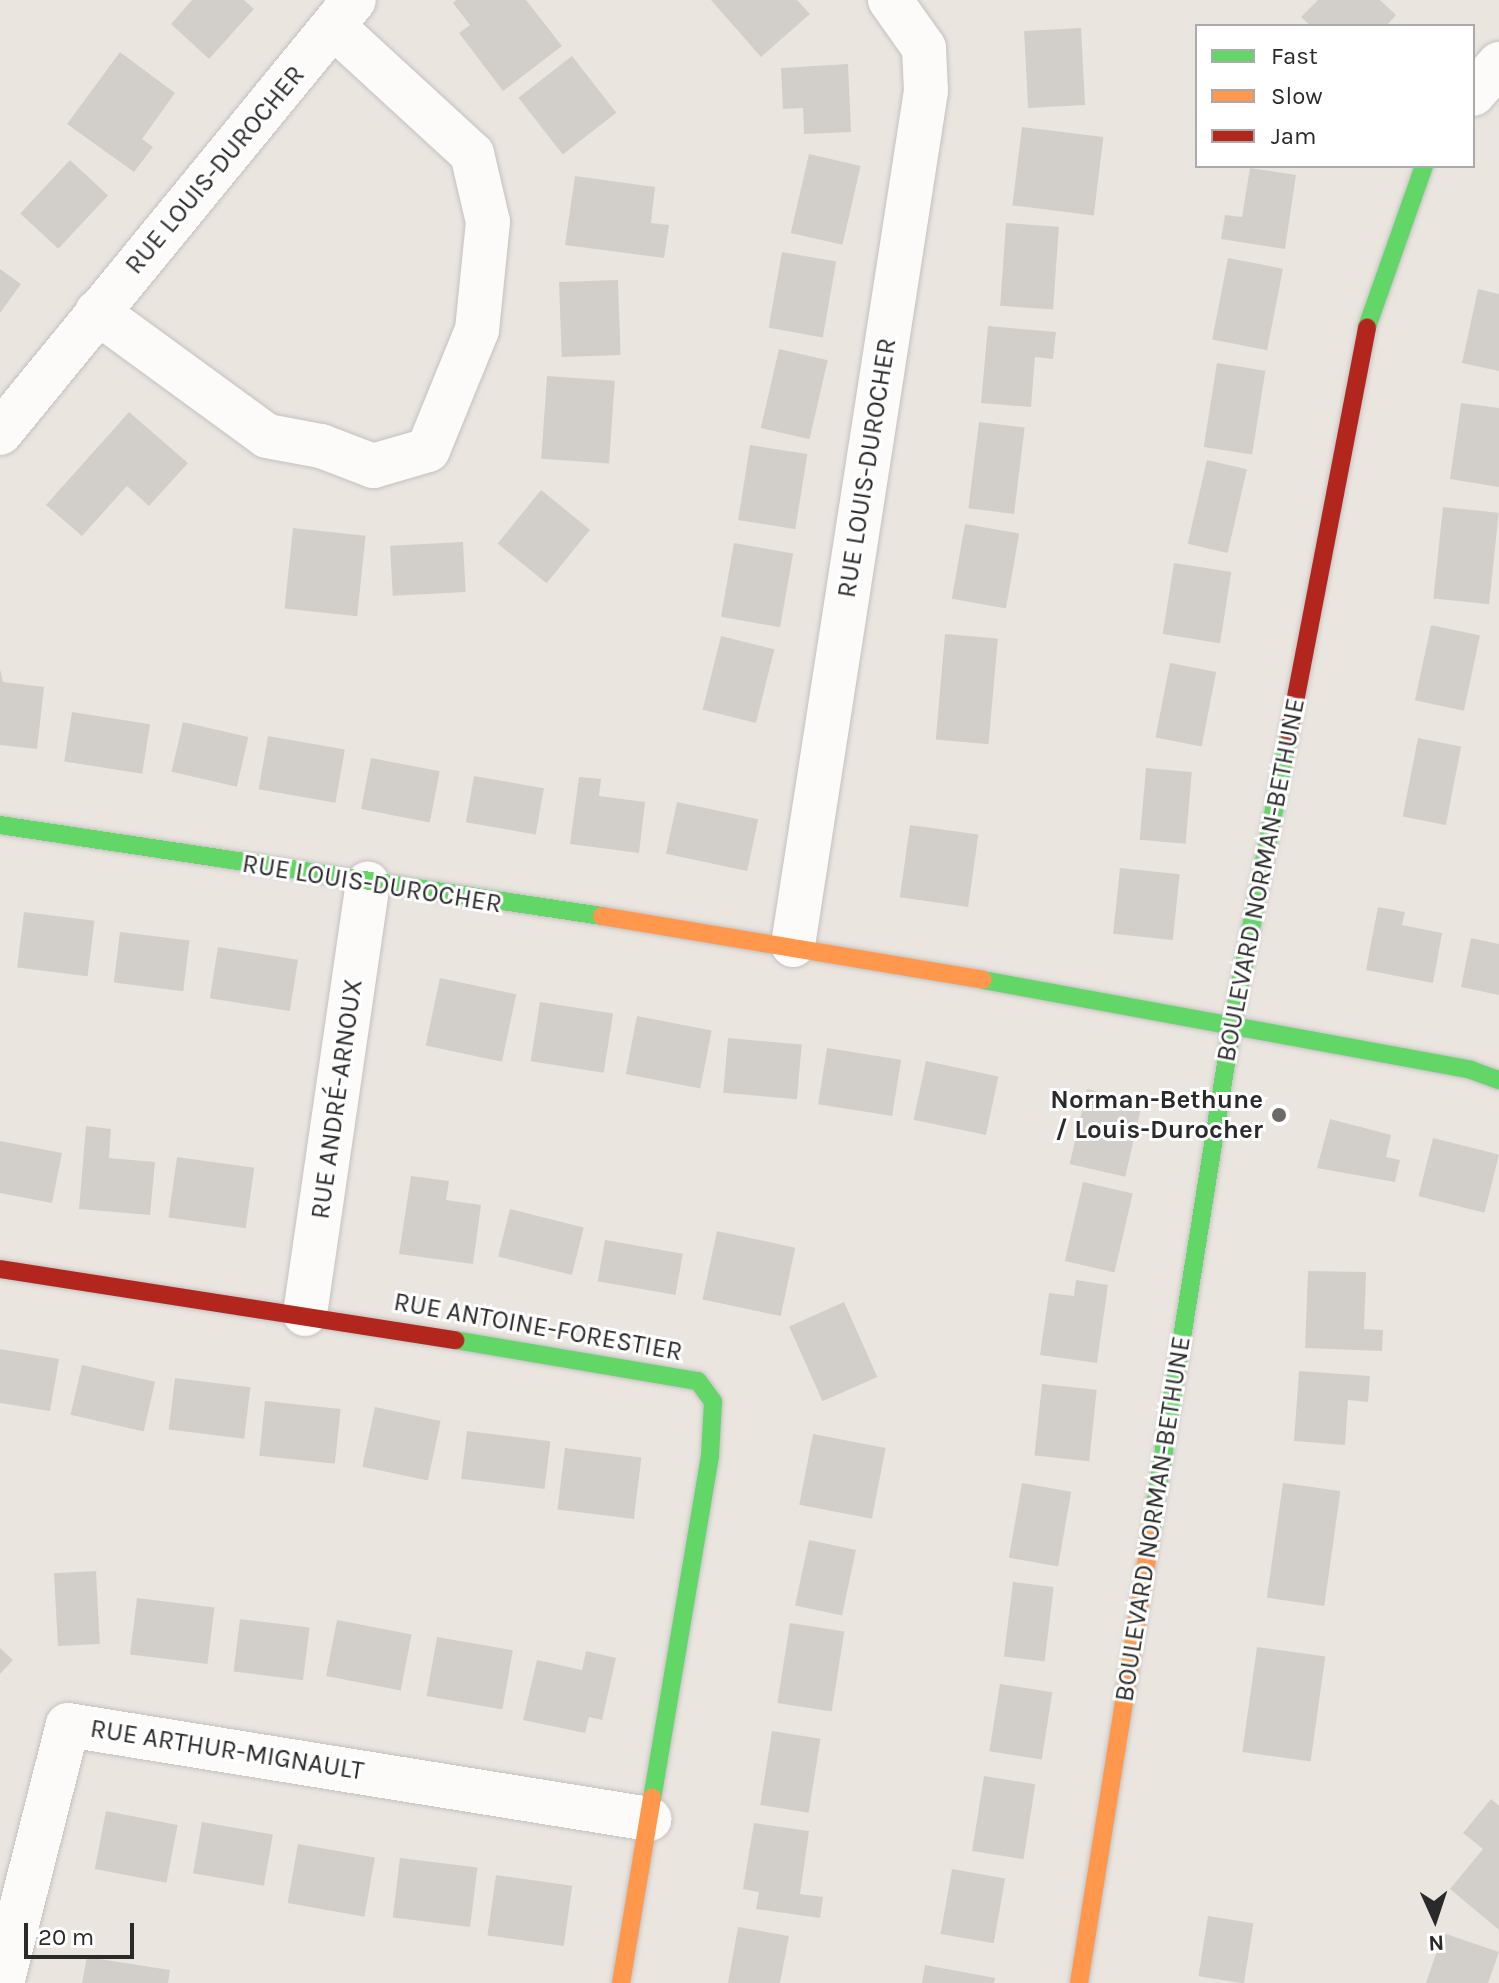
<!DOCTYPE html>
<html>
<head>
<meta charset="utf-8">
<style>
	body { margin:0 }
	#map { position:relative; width:1499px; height:1983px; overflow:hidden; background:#eae5df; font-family:Karla,sans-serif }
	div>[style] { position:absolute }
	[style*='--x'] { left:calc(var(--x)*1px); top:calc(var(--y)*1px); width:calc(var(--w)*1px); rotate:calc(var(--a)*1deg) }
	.building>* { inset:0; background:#d2cfcb; transform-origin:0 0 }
	.roads { filter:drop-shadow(0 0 2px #c3c1c1) drop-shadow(0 0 2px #c3c1c1) }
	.street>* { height:44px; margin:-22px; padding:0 22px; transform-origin:22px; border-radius:22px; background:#fcfbfa }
	.fast>* { height:18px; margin:-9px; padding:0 9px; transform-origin:9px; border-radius:9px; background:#63d668 }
	.slow>* { height:18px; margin:-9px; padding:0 9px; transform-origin:9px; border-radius:9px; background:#ff974d }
	.jam>* { height:18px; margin:-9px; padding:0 9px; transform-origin:9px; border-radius:9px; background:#b3261e }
	.dots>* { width:22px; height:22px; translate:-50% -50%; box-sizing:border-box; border:4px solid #fff; border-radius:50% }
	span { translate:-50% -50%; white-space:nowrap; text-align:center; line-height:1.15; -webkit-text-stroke:6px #fff; paint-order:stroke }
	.street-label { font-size:26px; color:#2a2a2a }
	.poi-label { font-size:26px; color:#2a2a2a; font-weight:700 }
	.right { translate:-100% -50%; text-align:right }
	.legend { position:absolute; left:1195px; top:24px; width:280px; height:144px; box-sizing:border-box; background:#fff; border:2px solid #aaa; margin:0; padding:10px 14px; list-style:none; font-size:24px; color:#2a2a2a }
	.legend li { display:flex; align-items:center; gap:16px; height:40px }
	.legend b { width:40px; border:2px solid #aaa }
	.north { position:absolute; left:1395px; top:1879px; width:80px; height:80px; -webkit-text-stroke:6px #fff; paint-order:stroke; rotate:177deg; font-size:22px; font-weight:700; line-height:32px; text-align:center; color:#2a2a2a }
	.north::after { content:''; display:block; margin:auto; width:28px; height:36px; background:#2a2a2a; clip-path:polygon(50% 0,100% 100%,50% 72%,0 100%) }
	.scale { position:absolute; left:24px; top:1923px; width:110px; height:36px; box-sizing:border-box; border:4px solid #2a2a2a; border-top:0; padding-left:10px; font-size:24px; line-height:28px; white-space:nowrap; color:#2a2a2a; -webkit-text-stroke:6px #fff; paint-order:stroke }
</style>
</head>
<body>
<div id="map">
	<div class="building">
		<i style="clip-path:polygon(192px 0,244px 0,254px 9px,209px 59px,171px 24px)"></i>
		<i style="clip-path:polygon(456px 0,526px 0,562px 46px,503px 91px,459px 33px,470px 25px,453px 3px)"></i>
		<i style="clip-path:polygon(711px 0,797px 0,810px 14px,761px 57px)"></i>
		<i style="clip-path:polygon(1318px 0,1380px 0,1396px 15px,1386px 26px,1311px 26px,1301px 17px)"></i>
		<i style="left:1081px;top:28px;width:77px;height:57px;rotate:87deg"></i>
		<i style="clip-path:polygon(120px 52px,175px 93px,142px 139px,153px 147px,134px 172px,67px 124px)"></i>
		<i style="left:572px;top:56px;width:72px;height:68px;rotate:52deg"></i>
		<i style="clip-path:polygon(848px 64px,851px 132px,804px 134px,803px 108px,783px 109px,781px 68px)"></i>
		<i style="left:1022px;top:127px;width:82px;height:79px;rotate:7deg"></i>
		<i style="left:809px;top:154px;width:53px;height:81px;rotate:13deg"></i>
		<i style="left:70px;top:160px;width:52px;height:73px;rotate:43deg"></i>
		<i style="clip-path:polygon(1250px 168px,1296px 175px,1285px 249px,1221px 239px,1225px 215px,1242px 217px)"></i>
		<i style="clip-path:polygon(575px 176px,655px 187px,651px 223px,669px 225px,664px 258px,565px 245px)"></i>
		<i style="left:1006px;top:223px;width:53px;height:83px;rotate:4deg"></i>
		<i style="left:782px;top:252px;width:55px;height:77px;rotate:10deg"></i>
		<i style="left:1228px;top:258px;width:56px;height:83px;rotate:11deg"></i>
		<i style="clip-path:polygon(0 269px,21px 284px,0 313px)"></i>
		<i style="left:618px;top:280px;width:75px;height:59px;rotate:88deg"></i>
		<i style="clip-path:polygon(1478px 289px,1499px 294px,1499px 371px,1462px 363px)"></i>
		<i style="clip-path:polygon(988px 326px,1056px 332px,1053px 359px,1035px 357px,1031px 407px,981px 403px)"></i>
		<i style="left:779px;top:349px;width:50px;height:81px;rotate:13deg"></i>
		<i style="left:1217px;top:363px;width:49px;height:85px;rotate:9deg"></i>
		<i style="left:547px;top:376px;width:68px;height:83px;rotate:4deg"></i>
		<i style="clip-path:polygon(1461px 403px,1499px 408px,1499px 487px,1450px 479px)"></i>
		<i style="clip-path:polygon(129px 412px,188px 463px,149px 506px,127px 486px,82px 536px,46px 505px)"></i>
		<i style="left:979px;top:422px;width:46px;height:87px;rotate:7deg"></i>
		<i style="left:750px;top:445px;width:58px;height:76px;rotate:9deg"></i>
		<i style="left:1207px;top:460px;width:41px;height:86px;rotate:13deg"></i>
		<i style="left:541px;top:490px;width:63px;height:69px;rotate:39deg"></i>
		<i style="left:1443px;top:507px;width:56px;height:92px;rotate:6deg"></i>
		<i style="left:965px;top:524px;width:55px;height:76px;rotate:10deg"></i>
		<i style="left:293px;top:528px;width:73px;height:81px;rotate:6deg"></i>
		<i style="left:463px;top:542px;width:50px;height:73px;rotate:87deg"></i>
		<i style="left:734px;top:543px;width:60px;height:75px;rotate:10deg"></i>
		<i style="left:1174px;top:563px;width:58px;height:72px;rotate:9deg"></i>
		<i style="left:1431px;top:625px;width:50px;height:77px;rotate:12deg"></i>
		<i style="left:945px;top:634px;width:53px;height:106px;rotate:5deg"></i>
		<i style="left:721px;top:636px;width:55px;height:76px;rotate:14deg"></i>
		<i style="left:1170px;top:663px;width:47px;height:76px;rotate:11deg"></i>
		<i style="clip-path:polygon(0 669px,3px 682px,44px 687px,37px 749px,0 745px)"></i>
		<i style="left:72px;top:712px;width:79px;height:50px;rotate:9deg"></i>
		<i style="left:183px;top:722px;width:67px;height:51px;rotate:13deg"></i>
		<i style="left:268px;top:736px;width:78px;height:54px;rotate:10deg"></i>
		<i style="left:1418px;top:738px;width:44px;height:80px;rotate:11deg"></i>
		<i style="left:371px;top:758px;width:70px;height:52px;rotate:11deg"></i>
		<i style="left:1146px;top:768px;width:46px;height:72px;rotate:5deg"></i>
		<i style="left:474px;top:776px;width:71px;height:47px;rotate:10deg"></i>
		<i style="clip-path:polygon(579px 777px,601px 779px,599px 796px,645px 802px,639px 853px,570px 844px)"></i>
		<i style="left:677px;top:802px;width:83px;height:53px;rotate:12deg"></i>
		<i style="left:910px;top:825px;width:69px;height:73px;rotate:8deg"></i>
		<i style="left:1120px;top:868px;width:60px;height:66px;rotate:6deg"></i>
		<i style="clip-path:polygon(1378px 907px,1405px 912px,1402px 925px,1442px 933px,1433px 983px,1366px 970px)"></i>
		<i style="left:24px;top:912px;width:71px;height:56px;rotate:7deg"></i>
		<i style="left:120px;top:932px;width:70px;height:51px;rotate:7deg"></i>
		<i style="clip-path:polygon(1471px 938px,1499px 944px,1499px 995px,1461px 987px)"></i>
		<i style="left:218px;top:947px;width:81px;height:52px;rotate:9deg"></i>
		<i style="left:440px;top:978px;width:78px;height:69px;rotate:12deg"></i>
		<i style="left:540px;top:1002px;width:74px;height:60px;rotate:9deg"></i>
		<i style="left:637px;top:1016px;width:76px;height:59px;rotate:11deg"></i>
		<i style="left:728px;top:1038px;width:74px;height:55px;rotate:5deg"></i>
		<i style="left:827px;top:1048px;width:75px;height:57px;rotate:9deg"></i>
		<i style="left:926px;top:1061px;width:74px;height:60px;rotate:12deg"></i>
		<i style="left:1087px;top:1089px;width:57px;height:77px;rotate:13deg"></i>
		<i style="clip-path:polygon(1330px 1119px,1391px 1135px,1386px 1157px,1400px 1160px,1395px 1182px,1317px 1168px)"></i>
		<i style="clip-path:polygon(86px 1126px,111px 1129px,109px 1158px,155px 1162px,150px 1215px,79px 1209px)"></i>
		<i style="left:1433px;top:1138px;width:68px;height:60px;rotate:14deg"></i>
		<i style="clip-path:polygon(0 1141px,62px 1153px,52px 1203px,0 1193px)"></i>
		<i style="left:177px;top:1157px;width:78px;height:61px;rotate:8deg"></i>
		<i style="clip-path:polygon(411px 1176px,449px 1181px,446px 1200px,481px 1205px,473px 1264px,399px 1254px)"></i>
		<i style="left:1083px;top:1182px;width:51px;height:81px;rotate:13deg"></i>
		<i style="left:510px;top:1209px;width:76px;height:49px;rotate:14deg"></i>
		<i style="left:717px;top:1231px;width:80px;height:70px;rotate:12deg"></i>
		<i style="left:605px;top:1240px;width:79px;height:42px;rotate:10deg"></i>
		<i style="clip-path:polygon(1308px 1271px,1366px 1272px,1364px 1329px,1383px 1330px,1382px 1351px,1305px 1348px)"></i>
		<i style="clip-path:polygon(1076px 1280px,1108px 1285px,1097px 1363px,1040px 1355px,1049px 1293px,1074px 1296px)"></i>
		<i style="left:844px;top:1302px;width:82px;height:60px;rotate:66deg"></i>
		<i style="clip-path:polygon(0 1349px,59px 1359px,50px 1411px,0 1403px)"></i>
		<i style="left:82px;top:1365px;width:75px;height:51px;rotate:13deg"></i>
		<i style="clip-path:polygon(1299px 1371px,1370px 1376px,1368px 1402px,1348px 1400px,1345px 1445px,1294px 1441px)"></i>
		<i style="left:175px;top:1378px;width:76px;height:52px;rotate:7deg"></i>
		<i style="left:1042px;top:1384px;width:55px;height:72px;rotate:6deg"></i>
		<i style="left:265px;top:1401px;width:76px;height:55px;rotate:6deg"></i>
		<i style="left:375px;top:1407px;width:67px;height:61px;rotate:12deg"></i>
		<i style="left:467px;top:1431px;width:84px;height:48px;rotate:7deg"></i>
		<i style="left:813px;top:1434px;width:74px;height:72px;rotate:11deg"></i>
		<i style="left:565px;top:1448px;width:77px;height:62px;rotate:7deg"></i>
		<i style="left:1022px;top:1483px;width:50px;height:76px;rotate:10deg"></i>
		<i style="left:1283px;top:1483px;width:58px;height:116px;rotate:8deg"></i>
		<i style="left:809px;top:1540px;width:48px;height:67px;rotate:12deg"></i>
		<i style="left:96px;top:1571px;width:73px;height:42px;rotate:87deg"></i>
		<i style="left:1013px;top:1582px;width:41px;height:75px;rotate:7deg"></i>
		<i style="left:137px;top:1598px;width:78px;height:57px;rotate:7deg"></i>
		<i style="left:240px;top:1619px;width:70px;height:53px;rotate:7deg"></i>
		<i style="left:337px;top:1620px;width:76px;height:57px;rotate:11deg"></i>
		<i style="left:790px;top:1623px;width:55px;height:81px;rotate:9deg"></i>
		<i style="left:437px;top:1637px;width:77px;height:60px;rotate:10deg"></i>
		<i style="left:1257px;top:1647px;width:69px;height:106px;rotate:8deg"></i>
		<i style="clip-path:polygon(0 1648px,13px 1660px,0 1674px)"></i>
		<i style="clip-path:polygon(586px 1651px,616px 1658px,602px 1720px,589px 1717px,585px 1733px,523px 1720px,537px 1660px,582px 1670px)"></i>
		<i style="left:1000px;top:1684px;width:53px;height:68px;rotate:9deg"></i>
		<i style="left:772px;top:1731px;width:49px;height:75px;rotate:9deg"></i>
		<i style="left:984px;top:1776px;width:52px;height:76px;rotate:9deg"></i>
		<i style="clip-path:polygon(1491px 1799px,1499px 1806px,1499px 1930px,1450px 1889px,1483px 1849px,1463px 1833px)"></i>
		<i style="left:106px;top:1811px;width:73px;height:59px;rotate:11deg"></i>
		<i style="left:202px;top:1822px;width:72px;height:52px;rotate:10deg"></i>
		<i style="clip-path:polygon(754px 1823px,809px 1831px,800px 1894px,823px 1897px,820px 1918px,756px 1909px,759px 1892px,743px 1889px)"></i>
		<i style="left:298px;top:1844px;width:78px;height:60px;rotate:10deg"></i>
		<i style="left:400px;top:1858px;width:78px;height:60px;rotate:7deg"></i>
		<i style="left:952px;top:1869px;width:54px;height:66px;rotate:10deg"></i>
		<i style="left:496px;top:1875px;width:77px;height:61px;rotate:8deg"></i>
		<i style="left:1208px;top:1916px;width:46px;height:61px;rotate:9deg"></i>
		<i style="clip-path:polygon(738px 1927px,789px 1936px,780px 1983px,728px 1983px)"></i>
		<i style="clip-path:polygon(1443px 1933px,1499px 1952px,1488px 1983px,1426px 1983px)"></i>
		<i style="clip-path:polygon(87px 1957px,170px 1970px,168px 1983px,82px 1983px)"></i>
		<i style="clip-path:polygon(925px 1965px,995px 1978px,994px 1983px,922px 1983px)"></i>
	</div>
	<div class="roads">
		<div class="street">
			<i style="--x:1473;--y:94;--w:40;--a:-49"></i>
			<i style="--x:97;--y:312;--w:210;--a:36.1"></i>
			<i style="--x:267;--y:436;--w:55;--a:10.5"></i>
			<i style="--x:321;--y:446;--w:56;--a:21"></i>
			<i style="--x:373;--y:466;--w:57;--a:-16.2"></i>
			<i style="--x:428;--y:450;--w:130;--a:-67.8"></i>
			<i style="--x:477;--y:330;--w:109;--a:-84.2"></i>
			<i style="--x:488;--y:222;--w:70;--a:-103.2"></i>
			<i style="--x:472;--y:154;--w:188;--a:-137.4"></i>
			<i style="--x:0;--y:433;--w:559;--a:-50.73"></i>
			<i style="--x:793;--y:945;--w:864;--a:-81.15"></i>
			<i style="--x:926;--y:91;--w:43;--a:-92.7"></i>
			<i style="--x:924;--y:48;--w:59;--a:-125.3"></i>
			<i style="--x:305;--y:1314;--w:435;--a:-81.7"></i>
			<i style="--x:2;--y:1983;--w:266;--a:-75.7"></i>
			<i style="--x:68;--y:1725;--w:589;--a:9.19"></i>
		</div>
		<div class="fast">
			<i style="--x:1367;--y:327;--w:171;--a:-70.5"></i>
			<i style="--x:0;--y:825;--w:609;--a:8.6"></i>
			<i style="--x:983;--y:980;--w:496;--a:10.4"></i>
			<i style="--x:1471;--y:1070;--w:30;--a:20"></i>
			<i style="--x:455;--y:1340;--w:246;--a:9.6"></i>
			<i style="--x:698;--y:1381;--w:26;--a:54"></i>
			<i style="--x:713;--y:1402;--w:54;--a:93.2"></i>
			<i style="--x:710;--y:1456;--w:347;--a:99.6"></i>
			<i style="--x:1151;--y:1531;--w:511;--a:-80.89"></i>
			<i style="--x:1232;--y:1026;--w:298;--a:-79"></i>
		</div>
		<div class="slow">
			<i style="--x:602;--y:916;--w:386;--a:9.5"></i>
			<i style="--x:621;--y:1983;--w:188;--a:-80.5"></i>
			<i style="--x:1079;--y:1983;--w:458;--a:-80.9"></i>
		</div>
		<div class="jam">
			<i style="--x:1289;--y:733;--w:413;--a:-79.1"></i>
			<i style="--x:0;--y:1269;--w:461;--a:8.9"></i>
		</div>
	</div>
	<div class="dots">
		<i style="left:1279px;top:1115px;background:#6d6b69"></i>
	</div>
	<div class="street-label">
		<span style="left:215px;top:170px;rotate:-50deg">RUE LOUIS-DUROCHER</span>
		<span style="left:867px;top:468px;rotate:-81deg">RUE LOUIS-DUROCHER</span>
		<span style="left:1261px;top:880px;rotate:-79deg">BOULEVARD NORMAN-BETHUNE</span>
		<span style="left:372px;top:884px;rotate:9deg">RUE LOUIS-DUROCHER</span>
		<span style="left:337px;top:1099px;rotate:-82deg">RUE ANDRÉ-ARNOUX</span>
		<span style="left:538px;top:1327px;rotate:10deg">RUE ANTOINE-FORESTIER</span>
		<span style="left:1153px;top:1519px;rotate:-81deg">BOULEVARD NORMAN-BETHUNE</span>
		<span style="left:227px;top:1750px;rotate:9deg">RUE ARTHUR-MIGNAULT</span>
	</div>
	<div class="poi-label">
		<span class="right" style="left:1263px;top:1115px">Norman-Bethune<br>/ Louis-Durocher</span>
	</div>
	<ul class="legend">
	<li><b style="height:10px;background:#63d668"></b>Fast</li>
	<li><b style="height:10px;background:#ff974d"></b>Slow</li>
	<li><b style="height:10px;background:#b3261e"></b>Jam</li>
	</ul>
	<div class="north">N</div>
	<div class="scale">20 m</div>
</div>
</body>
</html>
